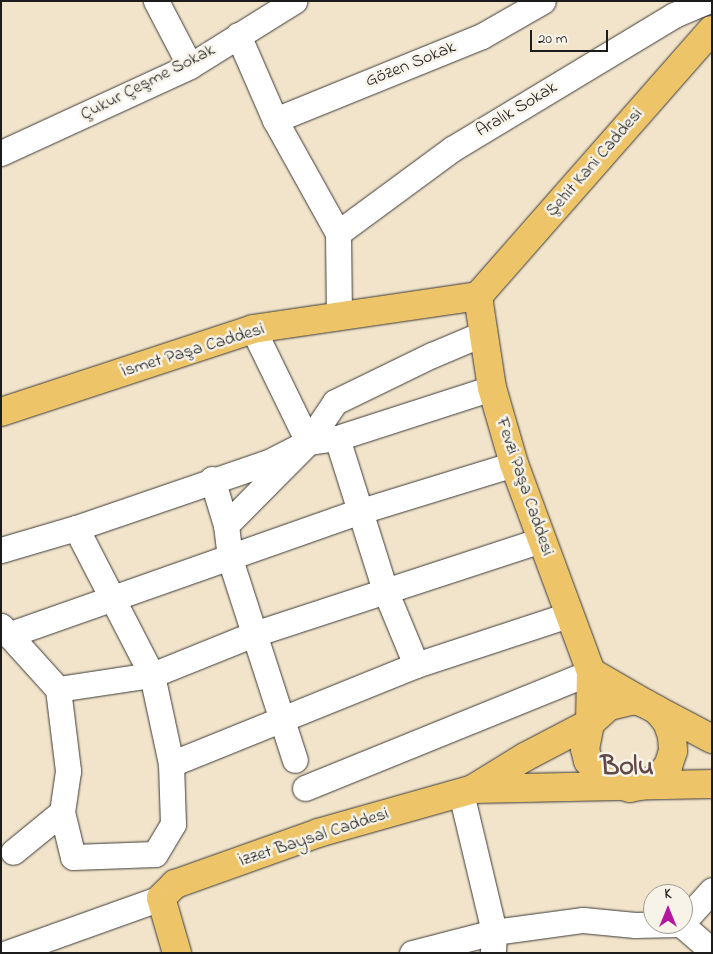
<!DOCTYPE html>
<html>
<head>
<meta charset="utf-8">
<style>
	body { margin:0 }
	#map { position:relative; width:713px; height:954px; overflow:hidden; background:#f2e4cb; font-family:"Indie Flower",sans-serif }
	div>[style] { position:absolute }
	[style*='--x'] { left:calc(var(--x)*1px); top:calc(var(--y)*1px); width:calc(var(--w)*1px); rotate:calc(var(--a)*1deg) }
	.roads { filter:drop-shadow(0 0 1px #3c3a36) drop-shadow(0 0 1px #3c3a36) }
	.minor>* { height:25px; margin:-12.5px; padding:0 12.5px; transform-origin:12.5px; border-radius:12.5px; background:#fff }
	.major>* { height:28px; margin:-14px; padding:0 14px; transform-origin:14px; border-radius:14px; background:#eec469 }
	span { translate:-50% -50%; white-space:nowrap; text-align:center; line-height:1.15; -webkit-text-stroke:5px #f7f3e8; paint-order:stroke }
	.street-label { font-size:18px; color:#1c1c1c }
	.town-label { font-size:28px; color:#604948; font-weight:700 }
	.frame { position:absolute; inset:0; border:2px solid #1c1c1c; pointer-events:none }
	.north { position:absolute; left:643px; top:884px; width:50px; height:50px; box-sizing:border-box; background:#f7f3e8; border:1px solid #9f9d96; border-radius:50%; rotate:0deg; font-size:14px; font-weight:700; line-height:20px; text-align:center; color:#1c1c1c }
	.north::after { content:''; display:block; margin:auto; width:18px; height:22px; background:#b5179e; clip-path:polygon(50% 0,100% 100%,50% 72%,0 100%) }
	.scale { position:absolute; left:530px; top:30px; width:78px; height:22px; box-sizing:border-box; border:2px solid #1c1c1c; border-top:0; padding-left:6px; font-size:15px; line-height:18px; white-space:nowrap; color:#1c1c1c; -webkit-text-stroke:4px #f7f3e8; paint-order:stroke }
</style>
</head>
<body>
<div id="map">
	<div class="roads">
		<div class="minor">
			<i style="--x:156;--y:1;--w:73;--a:62.4"></i>
			<i style="--x:238;--y:35;--w:93;--a:66.5"></i>
			<i style="--x:275;--y:120;--w:129;--a:60.9"></i>
			<i style="--x:338;--y:233;--w:84;--a:89.3"></i>
			<i style="--x:275;--y:120;--w:223;--a:-22.1"></i>
			<i style="--x:482;--y:36;--w:70;--a:-29.8"></i>
			<i style="--x:1;--y:153;--w:208;--a:-24.7"></i>
			<i style="--x:190;--y:66;--w:123;--a:-32"></i>
			<i style="--x:338;--y:233;--w:142;--a:-36.4"></i>
			<i style="--x:452;--y:149;--w:259;--a:-31.1"></i>
			<i style="--x:674;--y:15;--w:36;--a:-23"></i>
			<i style="--x:253;--y:329;--w:126;--a:64"></i>
			<i style="--x:337;--y:438;--w:159;--a:72.5"></i>
			<i style="--x:385;--y:590;--w:81;--a:67.5"></i>
			<i style="--x:212;--y:479;--w:48;--a:73.1"></i>
			<i style="--x:226;--y:525;--w:34;--a:83"></i>
			<i style="--x:230;--y:559;--w:211;--a:72.1"></i>
			<i style="--x:226;--y:525;--w:117;--a:-45.3"></i>
			<i style="--x:308;--y:442;--w:48;--a:-56"></i>
			<i style="--x:335;--y:402;--w:108;--a:-25.9"></i>
			<i style="--x:432;--y:355;--w:56;--a:-22.9"></i>
			<i style="--x:76;--y:528;--w:165;--a:62.7"></i>
			<i style="--x:152;--y:675;--w:91;--a:77.9"></i>
			<i style="--x:1;--y:550;--w:78;--a:-16.3"></i>
			<i style="--x:76;--y:528;--w:204;--a:-18.9"></i>
			<i style="--x:269;--y:462;--w:44;--a:-27.1"></i>
			<i style="--x:308;--y:442;--w:29;--a:-8"></i>
			<i style="--x:337;--y:438;--w:163;--a:-17.9"></i>
			<i style="--x:1;--y:626;--w:85;--a:47.9"></i>
			<i style="--x:58;--y:689;--w:83;--a:83"></i>
			<i style="--x:68;--y:771;--w:41;--a:98.3"></i>
			<i style="--x:62;--y:812;--w:63;--a:140.8"></i>
			<i style="--x:8;--y:635;--w:371;--a:-19.4"></i>
			<i style="--x:358;--y:512;--w:163;--a:-17.1"></i>
			<i style="--x:58;--y:689;--w:95;--a:-8.5"></i>
			<i style="--x:152;--y:675;--w:110;--a:-21.9"></i>
			<i style="--x:254;--y:634;--w:303;--a:-18.1"></i>
			<i style="--x:305;--y:788;--w:309;--a:-22.1"></i>
			<i style="--x:461;--y:793;--w:143;--a:76.6"></i>
			<i style="--x:494;--y:932;--w:21;--a:93"></i>
			<i style="--x:62;--y:812;--w:46;--a:76.3"></i>
			<i style="--x:73;--y:857;--w:82;--a:-2.1"></i>
			<i style="--x:155;--y:854;--w:35;--a:-59"></i>
			<i style="--x:173;--y:824;--w:60;--a:-91.9"></i>
			<i style="--x:171;--y:764;--w:264;--a:-22"></i>
			<i style="--x:416;--y:665;--w:160;--a:-18.2"></i>
			<i style="--x:683;--y:922;--w:43;--a:-47.8"></i>
			<i style="--x:681;--y:924;--w:41;--a:41.1"></i>
			<i style="--x:7;--y:953;--w:164;--a:-19.7"></i>
			<i style="--x:412;--y:953;--w:85;--a:-14.4"></i>
			<i style="--x:494;--y:932;--w:90;--a:-7.7"></i>
			<i style="--x:583;--y:920;--w:52;--a:5.5"></i>
			<i style="--x:635;--y:925;--w:45;--a:-1.3"></i>
		</div>
		<div class="major">
			<i style="--x:478;--y:296;--w:354;--a:-48.7"></i>
			<i style="--x:1;--y:412;--w:265;--a:-18.2"></i>
			<i style="--x:253;--y:329;--w:227;--a:-8.3"></i>
			<i style="--x:591;--y:672;--w:64;--a:30.2"></i>
			<i style="--x:646;--y:704;--w:13;--a:29"></i>
			<i style="--x:657;--y:710;--w:16;--a:50"></i>
			<i style="--x:667;--y:722;--w:15;--a:70"></i>
			<i style="--x:672;--y:736;--w:15;--a:86"></i>
			<i style="--x:673;--y:751;--w:16;--a:108"></i>
			<i style="--x:668;--y:766;--w:15;--a:132"></i>
			<i style="--x:658;--y:777;--w:15;--a:148"></i>
			<i style="--x:645;--y:785;--w:15;--a:169"></i>
			<i style="--x:630;--y:788;--w:26;--a:-164"></i>
			<i style="--x:605;--y:781;--w:26;--a:-130"></i>
			<i style="--x:588;--y:761;--w:12;--a:-104"></i>
			<i style="--x:585;--y:749;--w:26;--a:-79"></i>
			<i style="--x:590;--y:723;--w:25;--a:-42"></i>
			<i style="--x:609;--y:706;--w:26;--a:-13"></i>
			<i style="--x:634;--y:700;--w:13;--a:18"></i>
			<i style="--x:646;--y:704;--w:75;--a:27.9"></i>
			<i style="--x:473;--y:789;--w:239;--a:-1.2"></i>
			<i style="--x:177;--y:953;--w:57;--a:-106.2"></i>
			<i style="--x:161;--y:898;--w:20;--a:-45"></i>
			<i style="--x:175;--y:884;--w:152;--a:-19.6"></i>
			<i style="--x:318;--y:833;--w:161;--a:-15.8"></i>
			<i style="--x:473;--y:789;--w:61;--a:-31.6"></i>
			<i style="--x:525;--y:757;--w:73;--a:-27.6"></i>
			<i style="--x:590;--y:723;--w:51;--a:-88.9"></i>
			<i style="--x:591;--y:672;--w:222;--a:-110.3"></i>
			<i style="--x:514;--y:464;--w:79;--a:-106.1"></i>
			<i style="--x:492;--y:388;--w:93;--a:-98.7"></i>
		</div>
	</div>
	<div class="street-label">
		<span style="left:411px;top:65px;rotate:-22deg">Gözen Sokak</span>
		<span style="left:148px;top:83px;rotate:-27deg">Çukur Çeşme Sokak</span>
		<span style="left:517px;top:110px;rotate:-31deg">Aralık Sokak</span>
		<span style="left:595px;top:163px;rotate:-49deg">Şehit Kani Caddesi</span>
		<span style="left:193px;top:351px;rotate:-17deg">İsmet Paşa Caddesi</span>
		<span style="left:524px;top:487px;rotate:71deg">Fevzi Paşa Caddesi</span>
		<span style="left:314px;top:838px;rotate:-18deg">İzzet Baysal Caddesi</span>
	</div>
	<div class="town-label">
		<span style="left:627px;top:768px">Bolu</span>
	</div>
	<div class="frame"></div>
	<div class="north">K</div>
	<div class="scale">20 m</div>
</div>
</body>
</html>
